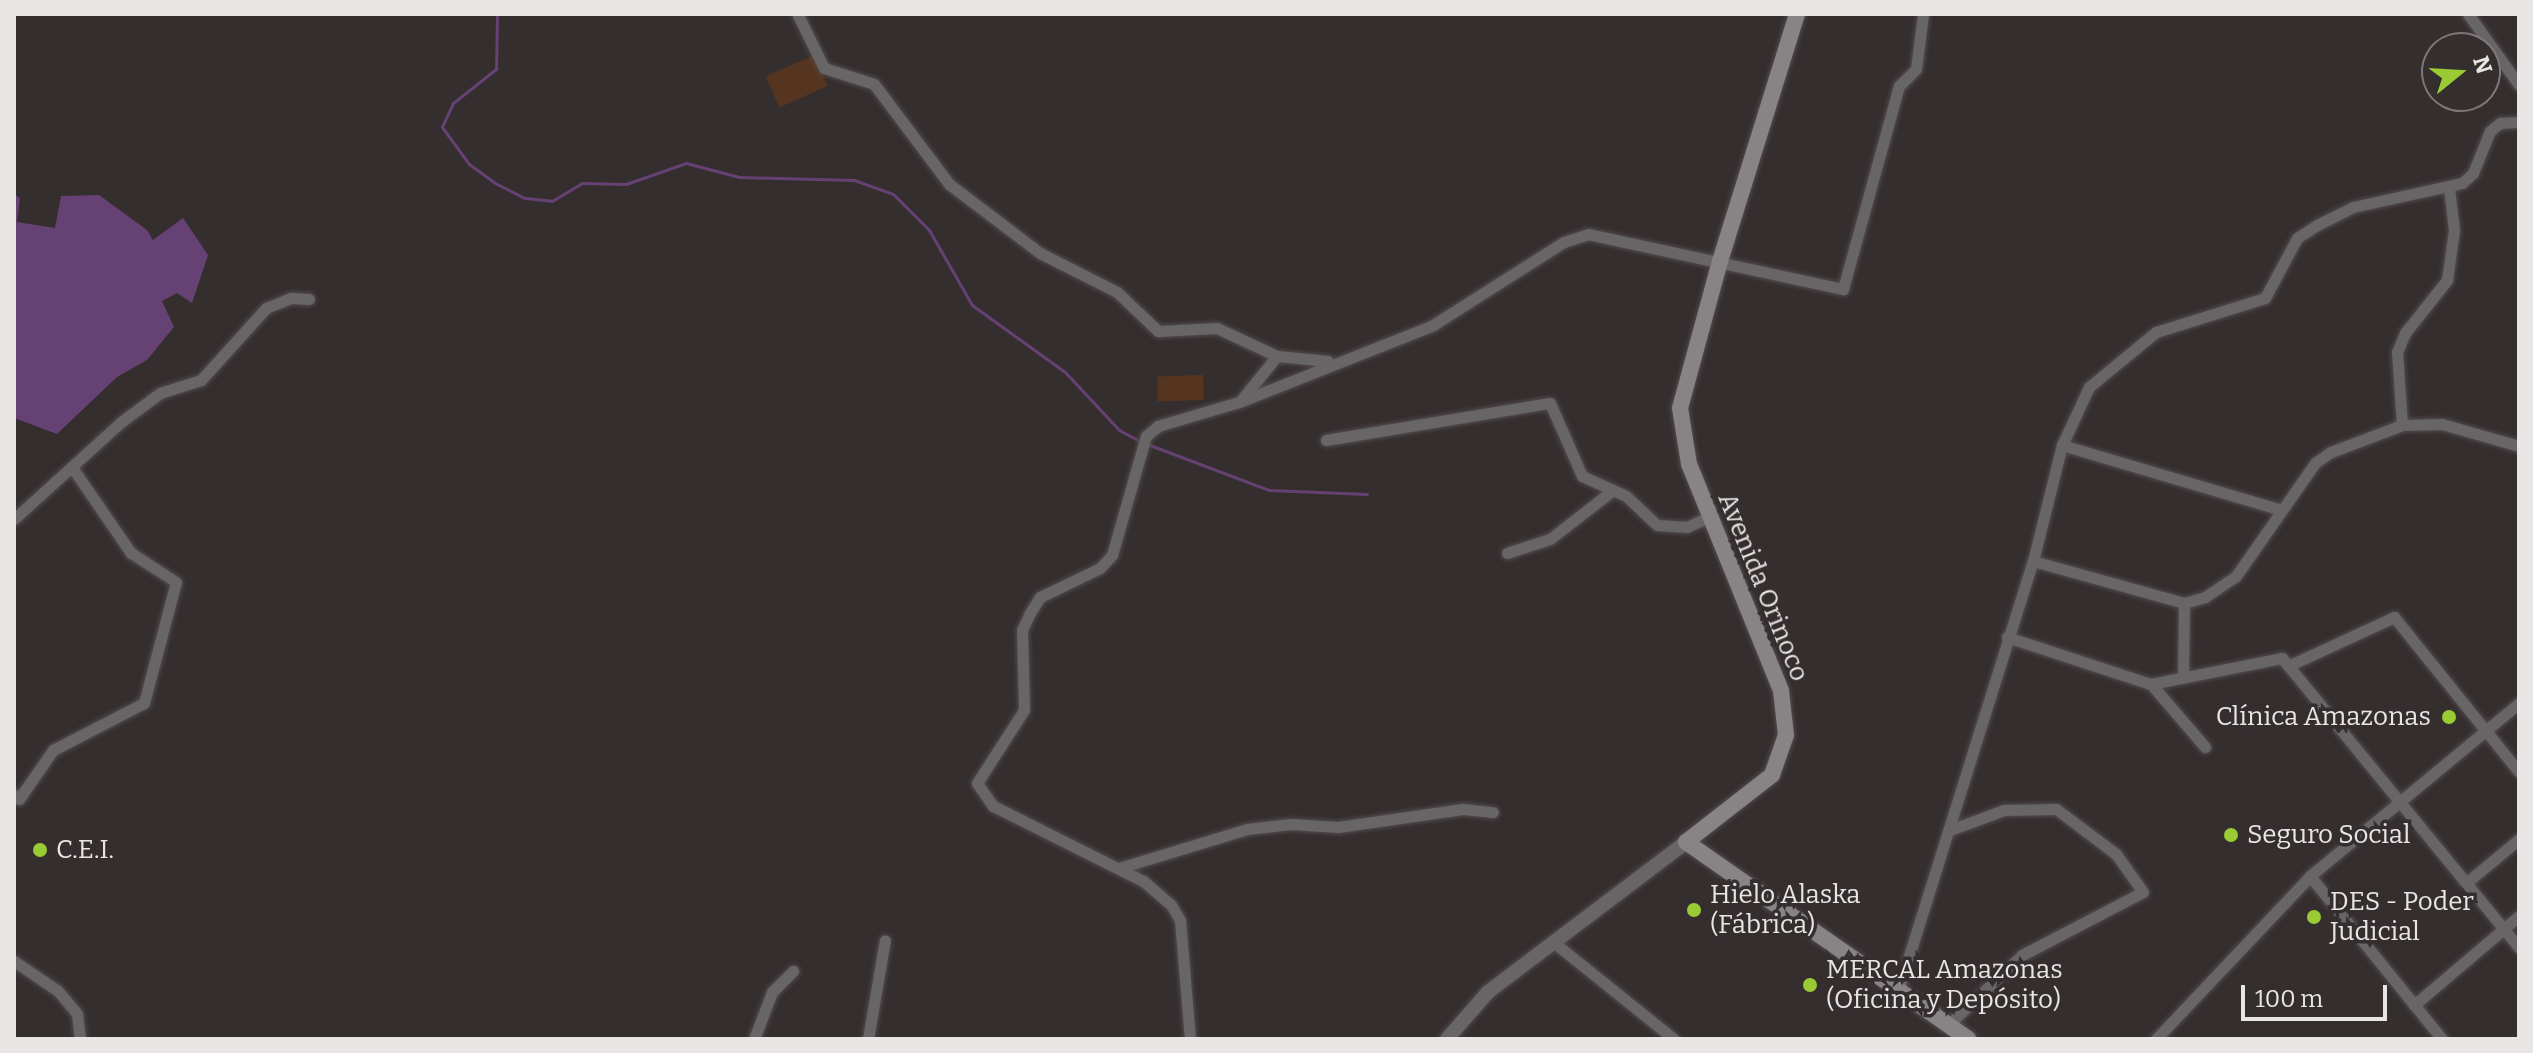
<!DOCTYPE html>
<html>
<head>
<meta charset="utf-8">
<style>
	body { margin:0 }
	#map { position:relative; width:2533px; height:1053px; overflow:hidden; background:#352e2f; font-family:Bitter,serif }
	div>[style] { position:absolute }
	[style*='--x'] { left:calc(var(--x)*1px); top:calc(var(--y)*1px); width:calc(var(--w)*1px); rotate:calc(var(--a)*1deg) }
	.green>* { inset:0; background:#553520; transform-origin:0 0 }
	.water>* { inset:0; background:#664173 }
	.stream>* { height:3px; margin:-1.5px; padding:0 1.5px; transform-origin:1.5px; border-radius:1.5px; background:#664173 }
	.roads { filter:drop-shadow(0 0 2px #524b4c) drop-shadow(0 0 2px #524b4c) }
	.minor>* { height:11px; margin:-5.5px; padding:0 5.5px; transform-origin:5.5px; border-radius:5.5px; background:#686567 }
	.tertiary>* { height:14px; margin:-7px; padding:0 7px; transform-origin:7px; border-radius:7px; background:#686567 }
	.secondary>* { height:16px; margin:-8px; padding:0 8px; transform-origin:8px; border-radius:8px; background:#888385 }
	.dots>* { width:22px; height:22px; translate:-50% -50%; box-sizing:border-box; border:4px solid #352e2f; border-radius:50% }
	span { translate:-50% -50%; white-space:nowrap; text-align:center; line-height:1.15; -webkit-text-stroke:7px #352e2f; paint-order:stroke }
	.street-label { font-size:26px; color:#e9e5e5 }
	.poi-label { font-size:26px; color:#e9e5e5 }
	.right { translate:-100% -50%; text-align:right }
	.left { translate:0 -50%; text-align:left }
	.frame { position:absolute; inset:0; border:16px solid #e9e5e5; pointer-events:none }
	.north { position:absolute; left:2421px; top:32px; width:80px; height:80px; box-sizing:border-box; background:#352e2f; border:2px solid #7d7778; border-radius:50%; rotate:72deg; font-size:22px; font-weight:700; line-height:32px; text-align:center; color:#e9e5e5 }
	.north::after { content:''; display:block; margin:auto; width:28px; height:36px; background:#9acb35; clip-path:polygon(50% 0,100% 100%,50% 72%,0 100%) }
	.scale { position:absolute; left:2241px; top:985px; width:146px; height:36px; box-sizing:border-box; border:4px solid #e9e5e5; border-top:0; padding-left:10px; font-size:24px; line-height:28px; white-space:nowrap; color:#e9e5e5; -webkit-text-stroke:6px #352e2f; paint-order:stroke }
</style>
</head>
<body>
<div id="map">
	<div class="green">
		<i style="left:814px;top:55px;width:34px;height:53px;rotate:66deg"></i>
		<i style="left:1203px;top:375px;width:25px;height:46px;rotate:88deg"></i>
	</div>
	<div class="water">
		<i style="clip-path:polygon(14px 194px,20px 198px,17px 222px,55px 228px,61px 196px,99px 195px,147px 230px,153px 240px,183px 218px,208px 255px,192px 303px,177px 293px,162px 301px,174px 327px,147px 360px,117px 377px,57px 434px,14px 418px)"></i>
	</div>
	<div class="stream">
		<i style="--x:497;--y:14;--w:55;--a:91"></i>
		<i style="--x:496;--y:69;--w:55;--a:141.7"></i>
		<i style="--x:453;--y:103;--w:26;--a:115"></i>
		<i style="--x:442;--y:127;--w:46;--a:53.9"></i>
		<i style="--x:469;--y:164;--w:34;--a:36"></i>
		<i style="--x:497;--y:184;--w:31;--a:27"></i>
		<i style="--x:525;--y:198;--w:27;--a:6"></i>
		<i style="--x:552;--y:201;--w:35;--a:-31"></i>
		<i style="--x:582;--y:183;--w:44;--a:1.3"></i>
		<i style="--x:626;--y:184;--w:64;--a:-19.3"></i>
		<i style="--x:686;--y:163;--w:55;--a:14.8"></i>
		<i style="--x:739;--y:177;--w:115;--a:1.5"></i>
		<i style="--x:854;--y:180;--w:41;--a:19.7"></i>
		<i style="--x:893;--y:194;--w:51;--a:45"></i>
		<i style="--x:929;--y:230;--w:86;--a:60.2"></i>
		<i style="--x:972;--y:305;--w:115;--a:35.8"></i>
		<i style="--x:1065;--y:372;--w:79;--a:47"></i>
		<i style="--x:1119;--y:430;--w:24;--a:28"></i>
		<i style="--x:1147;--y:444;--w:130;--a:20.7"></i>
		<i style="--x:1269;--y:490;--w:98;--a:2.3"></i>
	</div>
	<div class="roads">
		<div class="minor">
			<i style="--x:2468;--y:14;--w:87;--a:54.3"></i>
			<i style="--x:798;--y:15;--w:59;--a:63.9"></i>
			<i style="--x:824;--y:68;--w:52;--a:17.7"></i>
			<i style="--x:874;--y:84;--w:125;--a:53.1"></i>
			<i style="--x:949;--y:184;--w:114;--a:37.2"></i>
			<i style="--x:1040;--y:253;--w:86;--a:26.9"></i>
			<i style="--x:1117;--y:292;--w:57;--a:43.6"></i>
			<i style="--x:1158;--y:331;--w:59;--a:-2.9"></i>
			<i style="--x:1217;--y:328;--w:66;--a:25"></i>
			<i style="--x:1277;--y:356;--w:51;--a:5.6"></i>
			<i style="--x:1242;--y:399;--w:55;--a:-50.9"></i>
			<i style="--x:2402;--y:425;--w:73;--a:-93.9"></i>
			<i style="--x:2397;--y:352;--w:21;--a:-67"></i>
			<i style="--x:2405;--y:333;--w:68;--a:-51.6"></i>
			<i style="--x:2447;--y:280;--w:50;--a:-82"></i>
			<i style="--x:2454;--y:230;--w:42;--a:-96.8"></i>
			<i style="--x:1326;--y:440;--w:227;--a:-9.4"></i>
			<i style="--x:1550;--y:403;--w:80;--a:66.3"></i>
			<i style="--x:1582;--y:476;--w:48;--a:24.4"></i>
			<i style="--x:1626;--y:496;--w:42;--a:43.1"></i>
			<i style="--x:1657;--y:525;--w:30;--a:4"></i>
			<i style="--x:1687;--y:527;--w:23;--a:-25"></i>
			<i style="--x:2062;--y:445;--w:228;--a:16.5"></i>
			<i style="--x:14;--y:519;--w:144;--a:-42.2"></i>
			<i style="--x:121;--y:422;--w:49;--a:-36.6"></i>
			<i style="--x:160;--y:393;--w:43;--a:-17.6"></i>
			<i style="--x:201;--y:380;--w:97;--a:-47.9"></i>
			<i style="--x:266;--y:308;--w:27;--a:-22"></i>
			<i style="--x:291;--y:298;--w:18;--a:3"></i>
			<i style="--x:1507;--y:553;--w:45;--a:-18"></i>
			<i style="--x:1550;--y:539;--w:80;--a:-37.9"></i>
			<i style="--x:2033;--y:561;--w:157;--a:15.5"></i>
			<i style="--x:2184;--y:603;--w:22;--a:-16"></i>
			<i style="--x:2205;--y:597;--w:37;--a:-34"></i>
			<i style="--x:2236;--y:576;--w:138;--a:-55"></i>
			<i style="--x:2315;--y:463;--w:19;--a:-35"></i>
			<i style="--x:2331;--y:452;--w:76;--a:-20.8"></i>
			<i style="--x:2402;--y:425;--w:40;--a:-1.4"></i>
			<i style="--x:2442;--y:424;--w:80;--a:15.9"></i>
			<i style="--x:2007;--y:637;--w:151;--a:18.1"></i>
			<i style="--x:2151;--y:684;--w:134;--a:-11.2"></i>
			<i style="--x:2282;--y:658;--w:375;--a:50.7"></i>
			<i style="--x:2288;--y:666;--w:117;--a:-24.8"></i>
			<i style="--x:2394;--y:617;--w:199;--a:51.1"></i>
			<i style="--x:2183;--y:675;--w:72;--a:-89.2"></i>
			<i style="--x:2151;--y:684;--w:83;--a:49.4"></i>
			<i style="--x:14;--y:795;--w:6;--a:39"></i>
			<i style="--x:19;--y:799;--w:60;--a:-55.2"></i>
			<i style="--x:53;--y:750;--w:102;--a:-27.3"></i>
			<i style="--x:144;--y:703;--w:125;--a:-75.2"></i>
			<i style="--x:176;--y:582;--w:54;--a:-147.2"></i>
			<i style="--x:131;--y:553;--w:104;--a:-124.5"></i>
			<i style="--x:1119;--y:868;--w:134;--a:-16.9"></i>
			<i style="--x:1247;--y:829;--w:44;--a:-6.5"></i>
			<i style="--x:1291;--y:824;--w:47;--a:3.7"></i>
			<i style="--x:1338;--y:827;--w:126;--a:-8.2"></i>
			<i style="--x:1463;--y:809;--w:30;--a:6"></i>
			<i style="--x:2310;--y:876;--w:210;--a:51"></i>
			<i style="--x:2466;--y:883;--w:69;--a:-39.7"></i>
			<i style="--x:1552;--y:941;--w:156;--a:38.8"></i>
			<i style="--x:14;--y:961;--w:53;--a:34.3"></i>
			<i style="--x:58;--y:991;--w:30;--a:50"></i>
			<i style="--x:77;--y:1014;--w:25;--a:83"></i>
			<i style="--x:1898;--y:991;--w:451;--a:-72.6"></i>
			<i style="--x:2033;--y:561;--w:120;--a:-76"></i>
			<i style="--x:2062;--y:445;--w:64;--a:-65"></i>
			<i style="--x:2089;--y:387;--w:87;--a:-39.4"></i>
			<i style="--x:2156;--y:332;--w:114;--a:-17.3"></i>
			<i style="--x:2265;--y:298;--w:68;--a:-61.9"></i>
			<i style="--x:2297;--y:238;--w:24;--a:-33"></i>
			<i style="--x:2317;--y:225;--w:40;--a:-26.6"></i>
			<i style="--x:2353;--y:207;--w:112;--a:-12.4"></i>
			<i style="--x:2462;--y:183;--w:15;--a:-42"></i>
			<i style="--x:2473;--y:173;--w:45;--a:-68"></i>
			<i style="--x:2490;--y:131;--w:13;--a:-39"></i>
			<i style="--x:2500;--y:123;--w:19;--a:-3"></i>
			<i style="--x:2414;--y:1005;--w:138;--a:-40.3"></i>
			<i style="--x:1948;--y:1025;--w:102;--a:-43.4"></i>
			<i style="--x:2022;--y:955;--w:136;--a:-27.5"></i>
			<i style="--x:2143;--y:892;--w:47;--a:-125.4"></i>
			<i style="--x:2116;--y:854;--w:75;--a:-143.1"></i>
			<i style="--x:2056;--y:809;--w:52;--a:178.9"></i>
			<i style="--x:2004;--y:810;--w:58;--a:159.7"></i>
			<i style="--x:754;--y:1039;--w:50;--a:-69"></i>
			<i style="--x:772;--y:992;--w:30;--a:-45"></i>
			<i style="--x:868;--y:1039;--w:100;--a:-80.3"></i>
			<i style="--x:1190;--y:1039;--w:119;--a:-94.8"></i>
			<i style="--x:1180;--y:920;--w:17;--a:-121"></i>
			<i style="--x:1171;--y:905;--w:37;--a:-139"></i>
			<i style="--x:1143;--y:881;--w:168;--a:-153.4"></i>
			<i style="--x:993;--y:806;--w:28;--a:-125"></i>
			<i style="--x:977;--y:783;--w:87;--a:-57.2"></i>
			<i style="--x:1024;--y:710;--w:80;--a:-91.4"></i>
			<i style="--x:1022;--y:630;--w:19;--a:-65"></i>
			<i style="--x:1030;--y:613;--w:19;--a:-58"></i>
			<i style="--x:1040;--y:597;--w:67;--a:-25.8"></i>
			<i style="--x:1100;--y:568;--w:18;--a:-47"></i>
			<i style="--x:1112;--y:555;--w:124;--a:-74.1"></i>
			<i style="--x:1146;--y:436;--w:16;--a:-40"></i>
			<i style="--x:1158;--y:426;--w:84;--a:-16.5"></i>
			<i style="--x:1239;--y:402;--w:209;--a:-21.6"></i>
			<i style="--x:1433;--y:325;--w:155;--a:-32.4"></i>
			<i style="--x:1564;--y:242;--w:25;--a:-18"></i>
			<i style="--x:1588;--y:234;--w:261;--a:12.2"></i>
			<i style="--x:1843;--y:289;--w:211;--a:-74.6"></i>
			<i style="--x:1899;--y:86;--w:24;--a:-45"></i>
			<i style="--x:1916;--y:69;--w:55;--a:-82.7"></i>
			<i style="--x:2156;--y:1039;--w:224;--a:-46.6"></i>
			<i style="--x:2310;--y:876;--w:271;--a:-39.6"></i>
		</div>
		<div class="tertiary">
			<i style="--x:1447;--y:1039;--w:62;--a:-48.9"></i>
			<i style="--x:1488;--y:992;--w:248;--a:-37.1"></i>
		</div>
		<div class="secondary">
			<i style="--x:1797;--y:14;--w:259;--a:107.3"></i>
			<i style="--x:1720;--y:261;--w:152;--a:105.2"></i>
			<i style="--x:1680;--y:408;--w:57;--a:80.9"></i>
			<i style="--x:1689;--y:464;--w:245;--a:67.9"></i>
			<i style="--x:1781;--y:691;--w:44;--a:83.5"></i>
			<i style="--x:1786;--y:735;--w:42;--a:109.3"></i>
			<i style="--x:1772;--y:775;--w:109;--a:142.1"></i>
			<i style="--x:1686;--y:842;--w:344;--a:34.9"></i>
		</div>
	</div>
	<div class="dots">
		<i style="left:2449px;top:717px;background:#9acb35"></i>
		<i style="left:2231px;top:835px;background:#9acb35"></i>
		<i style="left:40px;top:850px;background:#9acb35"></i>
		<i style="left:1694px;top:910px;background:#9acb35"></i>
		<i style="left:2314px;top:917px;background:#9acb35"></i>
		<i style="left:1810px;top:985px;background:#9acb35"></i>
	</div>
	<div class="street-label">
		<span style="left:1763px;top:587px;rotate:68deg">Avenida Orinoco</span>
	</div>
	<div class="poi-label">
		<span class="right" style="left:2431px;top:717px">Clínica Amazonas</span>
		<span class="left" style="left:2247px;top:835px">Seguro Social</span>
		<span class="left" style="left:56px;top:850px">C.E.I.</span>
		<span class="left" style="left:1710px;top:910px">Hielo Alaska<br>(Fábrica)</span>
		<span class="left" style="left:2330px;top:917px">DES - Poder<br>Judicial</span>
		<span class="left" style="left:1826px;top:985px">MERCAL Amazonas<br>(Oficina y Depósito)</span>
	</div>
	<div class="frame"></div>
	<div class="north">N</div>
	<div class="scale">100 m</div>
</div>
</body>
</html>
